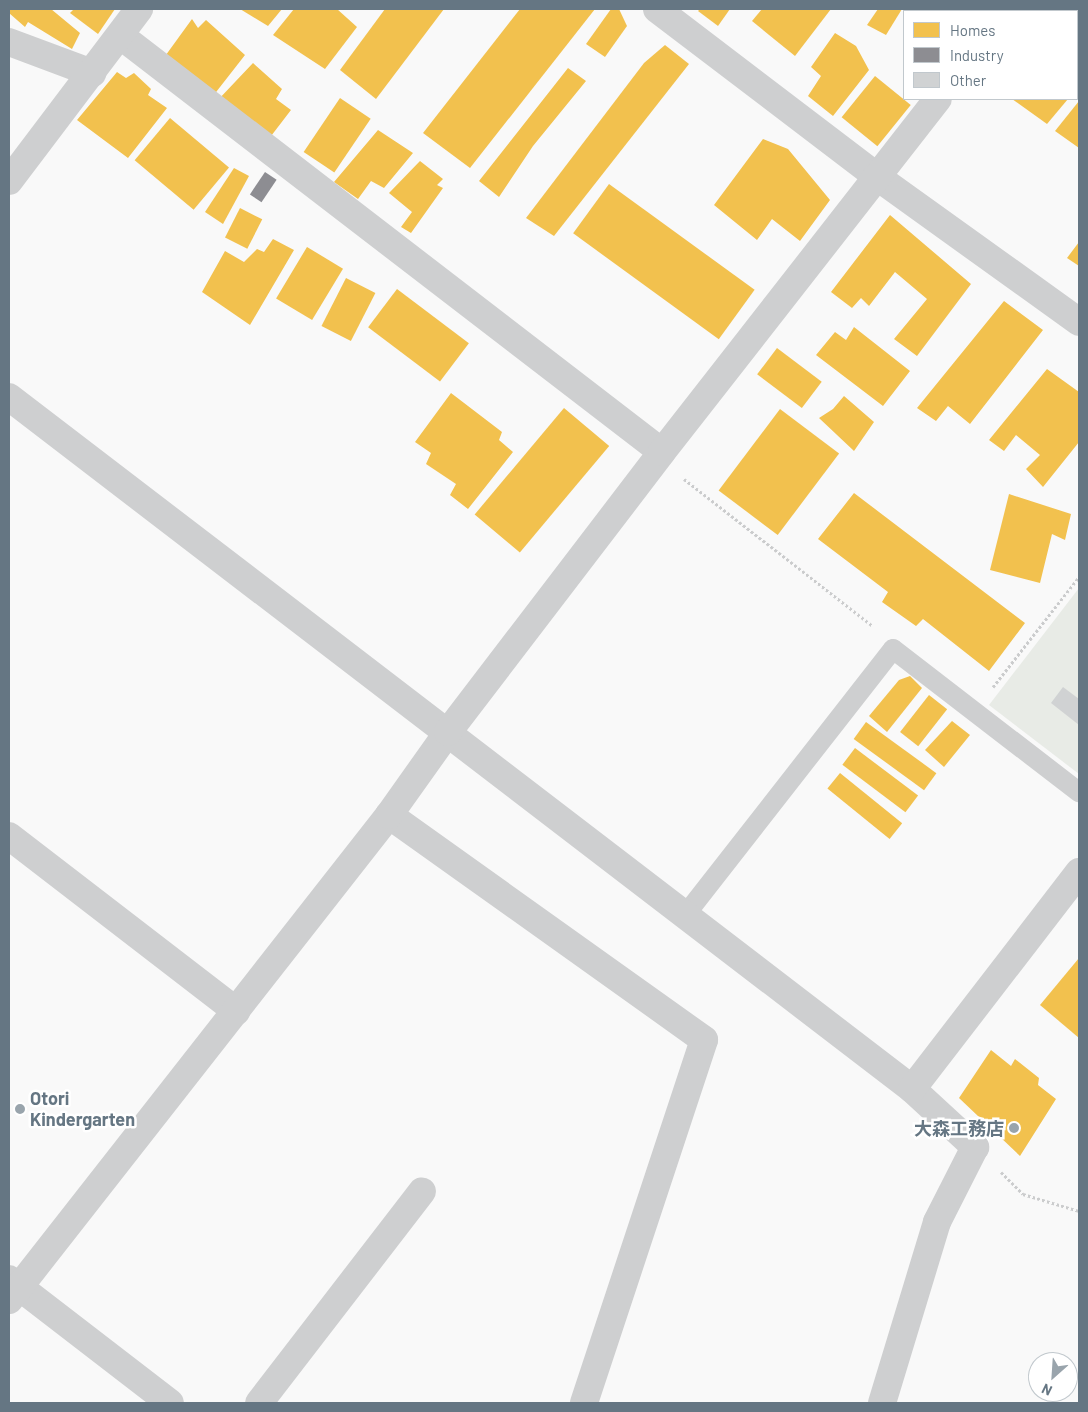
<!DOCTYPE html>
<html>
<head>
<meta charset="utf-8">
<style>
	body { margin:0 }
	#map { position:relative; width:1088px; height:1412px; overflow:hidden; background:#f9f9f9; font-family:Barlow,"Noto Sans JP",sans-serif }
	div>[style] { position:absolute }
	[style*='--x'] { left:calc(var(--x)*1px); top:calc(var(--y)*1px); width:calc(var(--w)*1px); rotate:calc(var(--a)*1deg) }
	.green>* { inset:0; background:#e8ebe6 }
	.homes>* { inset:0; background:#f2c14e; transform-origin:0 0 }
	.industry>* { inset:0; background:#8d8d92; transform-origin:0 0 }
	.building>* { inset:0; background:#d0d2d3 }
	.path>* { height:3px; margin-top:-1.5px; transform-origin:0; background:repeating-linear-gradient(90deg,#cbcccd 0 2.5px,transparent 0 5px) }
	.lane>* { height:20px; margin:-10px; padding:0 10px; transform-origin:10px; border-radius:10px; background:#cecfd0 }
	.street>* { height:28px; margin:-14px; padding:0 14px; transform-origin:14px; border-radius:14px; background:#cecfd0 }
	.dots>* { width:14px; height:14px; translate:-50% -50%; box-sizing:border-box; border:2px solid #fff; border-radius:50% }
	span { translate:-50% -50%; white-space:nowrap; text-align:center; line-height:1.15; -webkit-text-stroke:5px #fff; paint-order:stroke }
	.poi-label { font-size:18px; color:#657683; font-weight:700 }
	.left { translate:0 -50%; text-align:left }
	.right { translate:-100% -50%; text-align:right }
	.frame { position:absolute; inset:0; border:10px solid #657683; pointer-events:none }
	.legend { position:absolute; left:903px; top:10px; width:175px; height:90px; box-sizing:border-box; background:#fff; border:1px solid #c1c8cd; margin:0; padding:6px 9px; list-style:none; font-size:15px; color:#657683 }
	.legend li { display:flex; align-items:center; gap:10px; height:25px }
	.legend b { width:25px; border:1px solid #c1c8cd }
	.north { position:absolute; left:1028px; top:1352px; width:50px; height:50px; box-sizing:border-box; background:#fff; border:1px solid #c1c8cd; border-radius:50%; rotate:206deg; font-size:14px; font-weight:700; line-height:20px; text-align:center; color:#657683 }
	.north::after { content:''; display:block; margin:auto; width:18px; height:22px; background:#99a4ac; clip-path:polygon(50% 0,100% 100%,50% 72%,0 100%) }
</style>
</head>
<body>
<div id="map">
	<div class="green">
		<i style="clip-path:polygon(1079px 588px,1079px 774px,989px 705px)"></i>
	</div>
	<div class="homes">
		<i style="clip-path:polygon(9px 9px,51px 9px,80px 33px,72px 49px,28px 22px,25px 27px,9px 13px)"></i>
		<i style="clip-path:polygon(74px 9px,115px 9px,98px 34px,70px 13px)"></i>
		<i style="clip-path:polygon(240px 9px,282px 9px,268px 26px)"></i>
		<i style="clip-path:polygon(294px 9px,337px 9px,357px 27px,325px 69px,273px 35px)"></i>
		<i style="clip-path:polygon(385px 9px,444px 9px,376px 99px,340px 70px)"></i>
		<i style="clip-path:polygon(520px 9px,595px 9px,470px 168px,423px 133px)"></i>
		<i style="clip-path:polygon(611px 9px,619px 9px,627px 26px,605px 57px,586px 44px)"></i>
		<i style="clip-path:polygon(700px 9px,730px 9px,718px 26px,698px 11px)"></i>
		<i style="clip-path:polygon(762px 9px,831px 9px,795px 56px,752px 21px)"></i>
		<i style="clip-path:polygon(878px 9px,902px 9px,886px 35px,867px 25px)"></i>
		<i style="clip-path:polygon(922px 9px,940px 9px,942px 11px,920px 11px)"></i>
		<i style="clip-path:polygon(1061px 9px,1079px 9px,1065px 11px)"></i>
		<i style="clip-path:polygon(192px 19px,198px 28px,206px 20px,245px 55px,213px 96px,163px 59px)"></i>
		<i style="clip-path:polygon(835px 33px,856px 46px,869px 70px,833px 116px,808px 96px,821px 76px,811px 67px)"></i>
		<i style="clip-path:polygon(1077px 34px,1079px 37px,1077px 55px)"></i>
		<i style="clip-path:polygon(665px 45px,689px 64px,554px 236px,526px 218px,644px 63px)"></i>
		<i style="clip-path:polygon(253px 63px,282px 89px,276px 99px,291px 110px,268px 140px,217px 101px)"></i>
		<i style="clip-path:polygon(568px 68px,586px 81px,533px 146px,499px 197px,479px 181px)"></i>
		<i style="clip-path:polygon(117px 72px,126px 78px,134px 73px,151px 89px,148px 95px,167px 108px,128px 158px,77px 120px)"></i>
		<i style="left:875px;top:76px;width:46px;height:53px;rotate:39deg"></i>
		<i style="left:340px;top:98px;width:37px;height:65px;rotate:34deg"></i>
		<i style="clip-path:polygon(1012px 99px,1068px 99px,1047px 124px)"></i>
		<i style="clip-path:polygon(1079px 101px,1079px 148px,1055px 131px)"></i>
		<i style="left:170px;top:118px;width:77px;height:55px;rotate:40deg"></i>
		<i style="clip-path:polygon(378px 130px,413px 153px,384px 188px,371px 181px,358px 199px,334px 182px)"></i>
		<i style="clip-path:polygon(763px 139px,788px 149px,830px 200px,800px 241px,772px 219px,757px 240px,714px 205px)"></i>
		<i style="clip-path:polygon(420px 161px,443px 179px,437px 185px,443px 188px,411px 233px,401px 227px,412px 212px,389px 193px)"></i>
		<i style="clip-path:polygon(234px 168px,249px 176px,223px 224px,205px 212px)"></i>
		<i style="left:609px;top:184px;width:180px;height:61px;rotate:36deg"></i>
		<i style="left:240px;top:208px;width:25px;height:33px;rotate:27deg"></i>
		<i style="clip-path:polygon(890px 215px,971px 284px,917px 356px,894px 339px,927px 299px,895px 272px,869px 306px,861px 298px,852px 308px,831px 292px)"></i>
		<i style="clip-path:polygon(273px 239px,294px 250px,250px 325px,202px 292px,225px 251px,244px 262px,257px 249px,264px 252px)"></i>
		<i style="clip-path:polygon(1079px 242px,1079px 266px,1067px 258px)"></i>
		<i style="left:307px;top:247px;width:42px;height:60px;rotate:31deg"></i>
		<i style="left:346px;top:278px;width:33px;height:54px;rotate:27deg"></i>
		<i style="left:397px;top:289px;width:90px;height:48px;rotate:37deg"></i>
		<i style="clip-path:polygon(1004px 301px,1043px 330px,970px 424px,948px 406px,936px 421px,917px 408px)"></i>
		<i style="clip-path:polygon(854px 327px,910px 371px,883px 406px,816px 355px,835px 332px,846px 340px)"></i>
		<i style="left:777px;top:348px;width:56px;height:33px;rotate:37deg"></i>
		<i style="clip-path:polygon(1047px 369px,1079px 392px,1079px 442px,1043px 487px,1026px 469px,1040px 455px,1016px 435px,1004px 451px,989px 440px)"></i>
		<i style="clip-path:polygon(451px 393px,502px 432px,499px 440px,513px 452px,468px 509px,450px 495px,456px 484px,426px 464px,431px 453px,415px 442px)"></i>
		<i style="clip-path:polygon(844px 396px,874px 422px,854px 451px,819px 418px,833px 409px)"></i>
		<i style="left:564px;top:408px;width:59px;height:139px;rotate:40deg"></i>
		<i style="left:780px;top:409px;width:74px;height:102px;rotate:37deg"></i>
		<i style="clip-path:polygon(854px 493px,1025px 623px,989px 671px,923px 619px,916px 626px,882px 602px,888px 592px,818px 539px)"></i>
		<i style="clip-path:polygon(1009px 494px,1071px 514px,1065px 540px,1052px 534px,1040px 583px,990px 570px)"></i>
		<i style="clip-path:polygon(910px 676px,922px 688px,887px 732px,869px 716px,899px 680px)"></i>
		<i style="left:929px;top:695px;width:23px;height:47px;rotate:38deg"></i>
		<i style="clip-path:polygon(952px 721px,970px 735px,944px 767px,925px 750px)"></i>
		<i style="left:866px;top:722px;width:87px;height:21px;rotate:36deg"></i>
		<i style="left:855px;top:748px;width:79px;height:21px;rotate:37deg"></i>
		<i style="left:840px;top:773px;width:80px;height:20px;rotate:39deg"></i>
		<i style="clip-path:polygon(1079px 958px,1079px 1038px,1040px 1005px)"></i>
		<i style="clip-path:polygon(991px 1050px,1011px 1066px,1015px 1059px,1039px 1078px,1038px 1085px,1056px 1099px,1020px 1156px,959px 1098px)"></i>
	</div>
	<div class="industry">
		<i style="left:265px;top:172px;width:14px;height:27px;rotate:34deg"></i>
	</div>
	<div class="building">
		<i style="clip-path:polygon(1063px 687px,1079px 699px,1079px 725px,1051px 703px)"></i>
	</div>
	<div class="path">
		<i style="--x:684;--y:479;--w:239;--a:37.9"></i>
		<i style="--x:993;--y:687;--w:140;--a:-52"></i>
		<i style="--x:1001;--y:1172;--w:31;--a:45"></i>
		<i style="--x:1023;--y:1194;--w:59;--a:16.9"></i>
	</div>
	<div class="lane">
		<i style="--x:686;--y:914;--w:336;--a:-52"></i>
		<i style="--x:893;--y:649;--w:235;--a:37.6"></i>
	</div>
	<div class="street">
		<i style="--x:657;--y:9;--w:275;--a:37.3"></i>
		<i style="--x:876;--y:176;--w:250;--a:35.7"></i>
		<i style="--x:1009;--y:11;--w:3;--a:-45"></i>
		<i style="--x:121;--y:36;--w:682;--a:37.56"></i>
		<i style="--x:9;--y:42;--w:89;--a:20.5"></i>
		<i style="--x:9;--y:181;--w:216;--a:-52.9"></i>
		<i style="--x:9;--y:397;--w:1138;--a:37.46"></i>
		<i style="--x:912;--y:1089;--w:86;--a:42.6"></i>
		<i style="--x:975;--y:1147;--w:84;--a:116.9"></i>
		<i style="--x:937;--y:1222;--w:189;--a:106.9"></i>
		<i style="--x:389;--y:815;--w:387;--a:35.5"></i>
		<i style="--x:704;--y:1040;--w:382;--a:108.3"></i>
		<i style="--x:9;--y:836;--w:287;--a:37.6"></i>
		<i style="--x:912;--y:1089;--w:274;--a:-52.4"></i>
		<i style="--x:9;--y:1279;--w:203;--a:37.6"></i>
		<i style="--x:9;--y:1300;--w:616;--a:-51.92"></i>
		<i style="--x:389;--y:815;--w:102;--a:-54.6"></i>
		<i style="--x:448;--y:732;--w:352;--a:-52.6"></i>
		<i style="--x:662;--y:452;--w:448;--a:-52"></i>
		<i style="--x:259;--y:1403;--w:267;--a:-52.4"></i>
	</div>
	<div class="dots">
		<i style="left:20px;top:1109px;background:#99a4ac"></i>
		<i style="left:1014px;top:1128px;background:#99a4ac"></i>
	</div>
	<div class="poi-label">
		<span class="left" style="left:30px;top:1109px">Otori<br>Kindergarten</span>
		<span class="right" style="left:1004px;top:1128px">大森工務店</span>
	</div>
	<div class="frame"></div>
	<ul class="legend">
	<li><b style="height:14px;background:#f2c14e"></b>Homes</li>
	<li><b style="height:14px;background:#8d8d92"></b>Industry</li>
	<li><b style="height:14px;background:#d0d2d3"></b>Other</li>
	</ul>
	<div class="north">N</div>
</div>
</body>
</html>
